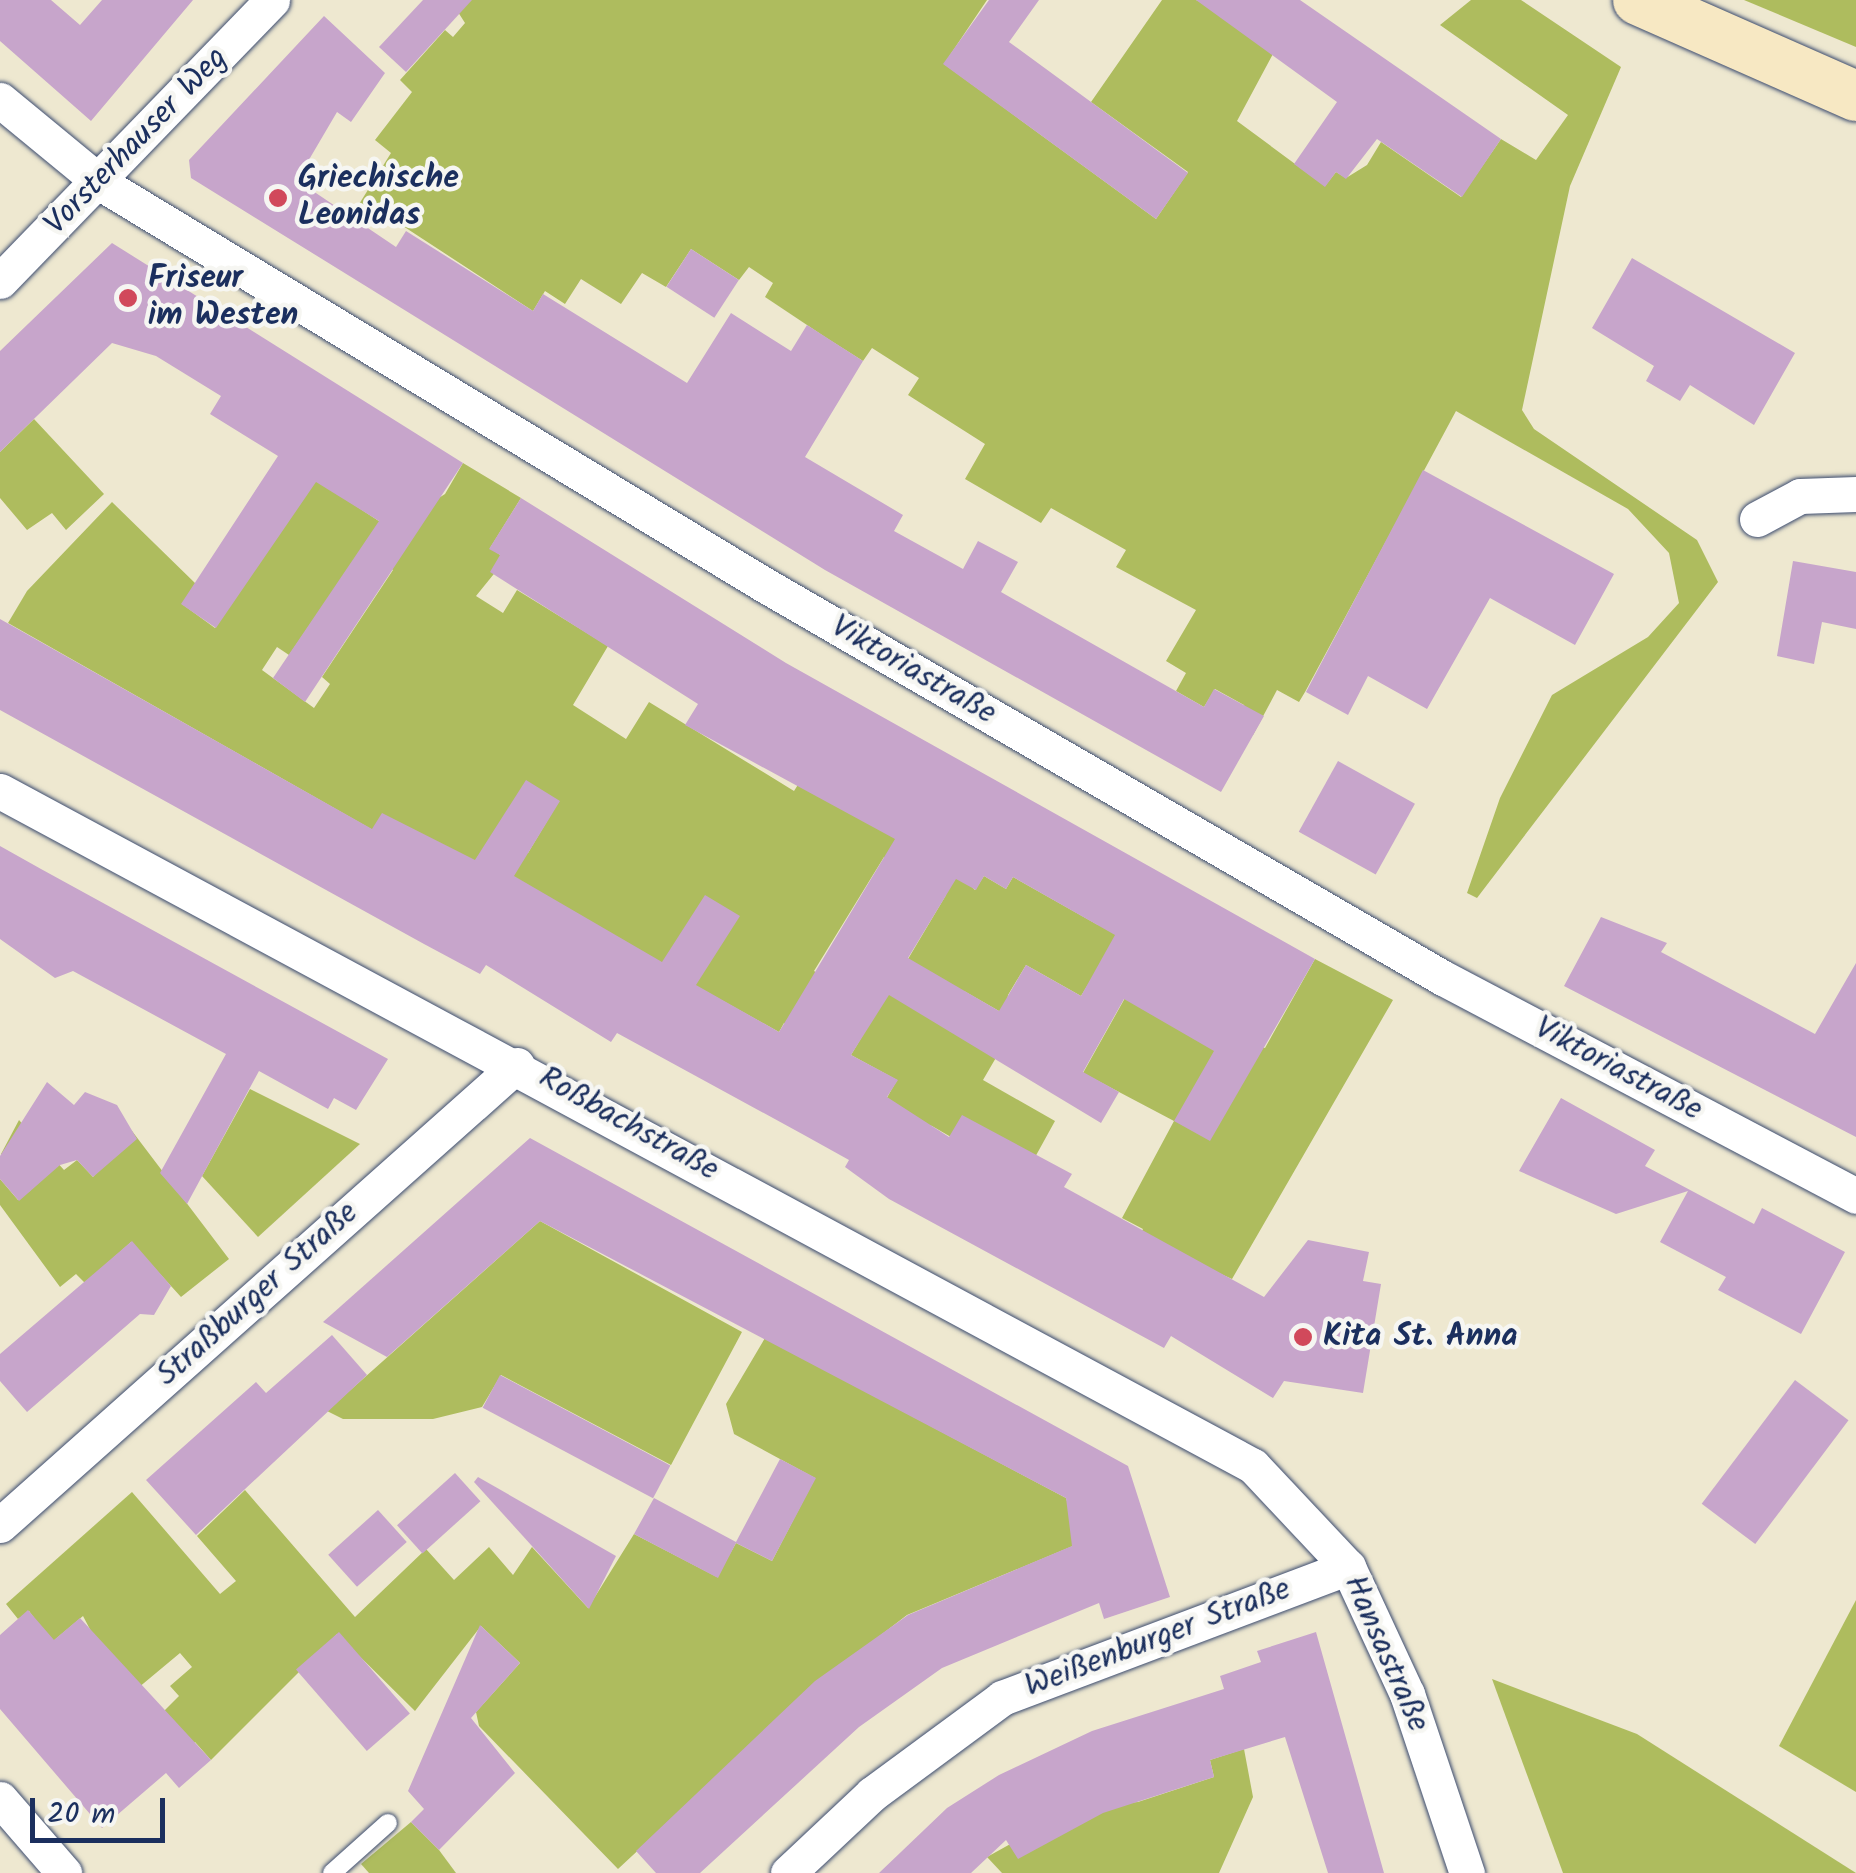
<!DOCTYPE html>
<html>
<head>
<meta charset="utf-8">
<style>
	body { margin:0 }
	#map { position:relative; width:1856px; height:1873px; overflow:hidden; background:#eee8d0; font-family:Kalam,sans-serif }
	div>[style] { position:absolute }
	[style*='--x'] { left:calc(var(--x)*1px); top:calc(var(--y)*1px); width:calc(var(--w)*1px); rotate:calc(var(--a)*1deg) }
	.green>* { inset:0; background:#aebc5e }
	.building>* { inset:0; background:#c7a5cb; transform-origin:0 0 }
	.roads { filter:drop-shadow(0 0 2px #3b4b6f) drop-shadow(0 0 2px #3b4b6f) }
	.lane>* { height:18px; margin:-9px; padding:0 9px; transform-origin:9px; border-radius:9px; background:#fff }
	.street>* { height:35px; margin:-17.5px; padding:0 17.5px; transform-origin:17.5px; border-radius:17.5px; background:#fff }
	.secondary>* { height:50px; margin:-25px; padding:0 25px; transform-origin:25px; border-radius:25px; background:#f7e8c3 }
	.dots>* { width:28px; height:28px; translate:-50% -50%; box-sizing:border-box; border:5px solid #f6f6f2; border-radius:50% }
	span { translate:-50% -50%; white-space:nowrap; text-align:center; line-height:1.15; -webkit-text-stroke:9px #f6f6f2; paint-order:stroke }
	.street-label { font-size:32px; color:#1b2f5e }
	.poi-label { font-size:32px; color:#1b2f5e; font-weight:700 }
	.left { translate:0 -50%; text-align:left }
	.scale { position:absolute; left:30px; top:1798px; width:135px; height:45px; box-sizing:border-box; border:5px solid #1b2f5e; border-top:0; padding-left:12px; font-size:30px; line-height:35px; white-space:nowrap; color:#1b2f5e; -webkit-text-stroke:8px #f6f6f2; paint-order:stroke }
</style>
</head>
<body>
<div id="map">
	<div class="green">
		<i style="clip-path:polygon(470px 0,987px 0,944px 64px,1156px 219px,1188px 172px,1091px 102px,1162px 0,1196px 0,1282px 37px,1237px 121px,1325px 186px,1336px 172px,1346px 178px,1367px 165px,1381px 142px,1461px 197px,1501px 139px,1536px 160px,1568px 115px,1440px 25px,1471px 0,1521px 0,1621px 67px,1570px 186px,1522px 410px,1534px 429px,1697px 540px,1718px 582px,1477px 898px,1467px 893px,1500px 798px,1552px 695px,1648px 637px,1679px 603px,1669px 553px,1628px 509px,1456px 411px,1305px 692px,1299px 702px,1277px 690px,1253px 735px,1244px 705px,1215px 689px,1204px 707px,1176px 691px,1186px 673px,1166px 661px,1196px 610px,1116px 567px,1126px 550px,1051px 508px,1041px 523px,965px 479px,985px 444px,908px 395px,919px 378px,872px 348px,863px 361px,825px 337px,765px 297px,773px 283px,749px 267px,739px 280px,691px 249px,666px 287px,642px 273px,621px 304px,581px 279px,565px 304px,545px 291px,533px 311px,380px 211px,368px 228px,351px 217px,391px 153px,375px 140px,412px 92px,400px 80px,445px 30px,453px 37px,465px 23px,458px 12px)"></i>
		<i style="clip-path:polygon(1744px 0,1856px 0,1856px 47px)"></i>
		<i style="clip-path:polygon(34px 419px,104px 494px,66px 530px,52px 513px,27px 530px,0 498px,0 452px)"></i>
		<i style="clip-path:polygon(evenodd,463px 463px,521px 498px,490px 548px,506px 559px,476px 596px,503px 613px,517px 590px,608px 646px,573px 705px,626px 739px,649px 702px,794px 791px,806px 772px,884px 804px,975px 890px,984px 876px,1006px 889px,1013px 877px,1098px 925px,1123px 927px,1081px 996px,1026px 965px,1008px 995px,1001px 1049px,983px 1080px,1055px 1121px,1023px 1179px,932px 1126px,880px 1110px,897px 1080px,851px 1055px,946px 895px,884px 857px,814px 971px,845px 990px,817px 1041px,784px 1023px,779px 1032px,660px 966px,617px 1033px,659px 966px,484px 859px,499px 836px,528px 853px,559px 801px,498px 826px,471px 867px,371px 829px,8px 623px,27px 591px,112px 502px,196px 584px,182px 604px,215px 628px,316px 480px,391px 529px,445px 494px,463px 463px,362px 549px,393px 570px,322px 677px,330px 684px,314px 708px,262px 670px,277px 647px,289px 655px,362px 549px,463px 463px,964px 991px,999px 1011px,978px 1047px,964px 991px)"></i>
		<i style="clip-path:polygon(1315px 959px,1393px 1000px,1232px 1279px,1139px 1237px,1143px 1229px,1122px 1218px,1174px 1121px,1083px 1073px,1125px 998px,1265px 1048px)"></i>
		<i style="clip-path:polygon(250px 1089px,360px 1144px,258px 1237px,202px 1176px)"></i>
		<i style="clip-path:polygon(19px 1120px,64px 1170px,77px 1160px,93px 1177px,132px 1131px,229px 1259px,181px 1297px,131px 1242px,85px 1283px,76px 1274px,60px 1287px,0 1205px,0 1179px,18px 1200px,31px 1190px,1px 1154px)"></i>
		<i style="clip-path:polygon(540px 1221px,742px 1332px,671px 1465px,501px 1375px,482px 1407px,433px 1419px,343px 1419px,327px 1411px)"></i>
		<i style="clip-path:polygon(765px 1338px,1066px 1498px,1080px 1543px,907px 1615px,817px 1684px,618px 1869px,479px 1726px,476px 1712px,520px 1663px,481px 1626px,415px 1711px,337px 1634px,211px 1760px,195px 1742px,162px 1769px,150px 1725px,179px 1696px,170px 1686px,192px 1667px,180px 1653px,126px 1698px,83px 1616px,52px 1642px,29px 1611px,18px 1619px,6px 1604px,132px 1492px,220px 1594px,236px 1581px,197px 1536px,245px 1490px,355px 1617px,426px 1549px,454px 1580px,489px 1547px,513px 1575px,532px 1547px,588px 1608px,634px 1534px,717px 1577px,736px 1543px,772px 1561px,815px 1478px,734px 1434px,726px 1404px)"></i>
		<i style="clip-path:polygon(1856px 1600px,1856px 1792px,1779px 1746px)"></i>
		<i style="clip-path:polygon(1492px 1679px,1637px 1734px,1856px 1873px,1563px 1873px)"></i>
		<i style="clip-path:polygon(1244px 1749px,1253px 1797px,1219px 1873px,1002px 1873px,987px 1857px,1077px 1807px,1138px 1802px,1214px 1777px,1210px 1760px)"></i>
		<i style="clip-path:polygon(411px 1822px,439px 1850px,456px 1873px,369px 1873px,361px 1864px)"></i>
	</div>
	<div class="building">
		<i style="clip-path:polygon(0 0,51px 0,80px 25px,102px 0,193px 0,91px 121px,0 41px)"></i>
		<i style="clip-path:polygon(423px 0,472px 0,406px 72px,379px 47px)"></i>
		<i style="clip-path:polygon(989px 0,1039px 0,1009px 42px,1188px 173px,1156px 219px,943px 64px)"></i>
		<i style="clip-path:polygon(1196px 0,1300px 0,1501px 139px,1462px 197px,1377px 139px,1346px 179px,1336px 172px,1325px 187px,1294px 164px,1337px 102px)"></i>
		<i style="clip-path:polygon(324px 16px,385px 73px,351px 122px,337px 112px,300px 175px,310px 189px,396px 247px,406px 231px,533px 311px,543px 294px,687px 383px,731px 313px,791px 351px,807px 325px,863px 361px,805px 457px,903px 515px,894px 531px,963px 569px,978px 541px,1018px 562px,1001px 592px,1204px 707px,1214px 689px,1264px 716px,1221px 792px,825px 570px,191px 178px,189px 160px)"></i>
		<i style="clip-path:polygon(112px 243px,463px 463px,305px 702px,273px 678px,379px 521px,316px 482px,216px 628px,181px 604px,278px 456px,210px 414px,221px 396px,156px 356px,112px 343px,0 452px,0 351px)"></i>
		<i style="left:691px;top:249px;width:57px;height:45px;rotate:33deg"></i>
		<i style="clip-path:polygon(1632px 258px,1795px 353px,1754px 425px,1690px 385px,1680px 401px,1646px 381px,1654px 366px,1592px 328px)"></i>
		<i style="clip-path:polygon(1423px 470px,1614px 574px,1575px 645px,1490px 598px,1427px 709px,1368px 676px,1348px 715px,1306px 692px)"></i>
		<i style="clip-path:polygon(evenodd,521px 498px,786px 663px,1315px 959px,1210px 1141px,1174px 1121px,1214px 1051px,1124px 999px,1083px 1072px,1119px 1092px,1101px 1123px,889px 995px,851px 1055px,898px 1080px,887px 1097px,949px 1137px,962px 1115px,1072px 1174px,1064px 1187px,1264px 1297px,1308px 1240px,1369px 1252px,1363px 1281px,1381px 1284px,1363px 1393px,1284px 1381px,1273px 1398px,1171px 1336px,1164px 1348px,889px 1199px,845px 1167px,849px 1160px,804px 1135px,617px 1033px,611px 1042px,486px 965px,480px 974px,424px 944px,0 710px,0 619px,372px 829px,382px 813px,475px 860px,526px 780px,560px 801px,514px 876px,662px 962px,705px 895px,740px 916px,696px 985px,779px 1032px,895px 839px,685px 725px,698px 704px,490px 572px,500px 555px,489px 549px,521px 498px,984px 876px,1006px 889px,1013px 877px,1115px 935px,1081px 996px,1026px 965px,999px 1011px,908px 958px,956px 879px,976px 890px,984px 876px)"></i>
		<i style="clip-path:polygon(1793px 561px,1856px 572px,1856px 629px,1822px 622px,1814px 664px,1777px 656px)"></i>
		<i style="left:1338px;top:761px;width:88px;height:81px;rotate:29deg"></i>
		<i style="clip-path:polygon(0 846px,41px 869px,388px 1059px,356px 1110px,334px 1098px,328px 1109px,259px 1071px,187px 1204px,160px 1173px,226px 1054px,73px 971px,55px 978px,0 939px)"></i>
		<i style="clip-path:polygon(1601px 917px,1667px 943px,1661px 952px,1815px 1034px,1856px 963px,1856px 1137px,1564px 986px)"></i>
		<i style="clip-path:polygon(47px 1082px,74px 1105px,85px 1092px,117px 1105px,137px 1139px,93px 1177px,77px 1160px,60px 1165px,19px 1201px,0 1179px,0 1156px)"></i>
		<i style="clip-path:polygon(1561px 1098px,1655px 1150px,1645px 1166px,1754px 1224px,1762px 1208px,1845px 1252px,1801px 1334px,1718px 1290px,1726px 1277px,1660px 1242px,1688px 1191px,1616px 1214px,1519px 1171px)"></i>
		<i style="clip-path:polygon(530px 1138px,1128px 1466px,1170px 1597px,1104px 1619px,1099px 1603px,942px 1668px,859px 1727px,700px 1873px,656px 1873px,636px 1851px,815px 1681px,908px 1615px,1072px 1546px,1066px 1498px,540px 1221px,387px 1357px,323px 1322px)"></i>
		<i style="clip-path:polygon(132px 1241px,171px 1286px,154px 1315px,140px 1314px,27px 1412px,0 1381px,0 1354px)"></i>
		<i style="clip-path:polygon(332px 1335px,367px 1375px,196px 1535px,146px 1480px,256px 1382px,266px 1393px)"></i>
		<i style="left:500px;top:1375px;width:193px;height:37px;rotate:28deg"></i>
		<i style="left:1795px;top:1380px;width:67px;height:155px;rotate:37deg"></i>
		<i style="clip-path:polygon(780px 1459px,816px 1478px,772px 1561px,736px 1543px,718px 1578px,634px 1534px,654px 1498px,736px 1542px)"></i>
		<i style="left:455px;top:1473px;width:38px;height:78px;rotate:48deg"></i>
		<i style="clip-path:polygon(478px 1477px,616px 1556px,589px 1609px,474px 1482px)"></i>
		<i style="left:378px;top:1510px;width:43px;height:67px;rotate:48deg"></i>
		<i style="clip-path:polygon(28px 1610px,54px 1640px,80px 1618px,211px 1760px,179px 1788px,166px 1773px,102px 1828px,0 1709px,0 1635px)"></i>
		<i style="clip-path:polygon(480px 1625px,520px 1663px,471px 1718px,515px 1773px,439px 1850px,411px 1822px,424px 1809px,408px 1791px)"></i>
		<i style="left:339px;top:1632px;width:108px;height:57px;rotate:49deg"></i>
		<i style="clip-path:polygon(1316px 1632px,1384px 1873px,1328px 1873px,1285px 1737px,1210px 1760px,1214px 1777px,1103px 1813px,1018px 1859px,1006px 1840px,971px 1873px,879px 1873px,947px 1808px,999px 1775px,1092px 1731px,1224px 1689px,1220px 1676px,1261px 1662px,1257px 1651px)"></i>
	</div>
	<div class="roads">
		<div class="lane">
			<i style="--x:332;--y:1873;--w:75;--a:-41.8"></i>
		</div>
		<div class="street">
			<i style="--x:0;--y:100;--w:132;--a:39.5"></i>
			<i style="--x:102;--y:184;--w:773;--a:31.18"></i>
			<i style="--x:763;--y:584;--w:786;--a:30.09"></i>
			<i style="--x:1443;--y:978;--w:467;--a:27.8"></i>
			<i style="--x:0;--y:281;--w:391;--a:-45.9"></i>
			<i style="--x:1757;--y:519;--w:49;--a:-28.1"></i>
			<i style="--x:1800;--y:496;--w:56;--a:-2"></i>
			<i style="--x:0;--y:791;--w:1423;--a:28.31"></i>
			<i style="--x:1253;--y:1466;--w:139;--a:46.8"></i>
			<i style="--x:1348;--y:1567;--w:140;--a:65.1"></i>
			<i style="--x:1407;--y:1694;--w:189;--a:71.5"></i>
			<i style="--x:0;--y:1525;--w:692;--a:-41.66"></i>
			<i style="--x:0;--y:1799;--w:98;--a:49.1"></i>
			<i style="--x:788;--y:1873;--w:115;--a:-43.2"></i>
			<i style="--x:872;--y:1794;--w:162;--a:-36.4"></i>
			<i style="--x:1002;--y:1698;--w:370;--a:-20.7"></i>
		</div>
		<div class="secondary">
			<i style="--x:1638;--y:0;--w:238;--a:23.8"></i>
		</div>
	</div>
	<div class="dots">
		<i style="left:278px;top:198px;background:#d1495b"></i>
		<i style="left:128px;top:298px;background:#d1495b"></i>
		<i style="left:1303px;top:1337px;background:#d1495b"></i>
	</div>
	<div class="street-label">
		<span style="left:137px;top:142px;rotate:-46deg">Vorsterhauser Weg</span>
		<span style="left:913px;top:671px;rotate:30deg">Viktoriastraße</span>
		<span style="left:1618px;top:1070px;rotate:28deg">Viktoriastraße</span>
		<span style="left:628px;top:1125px;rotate:29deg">Roßbachstraße</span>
		<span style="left:258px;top:1295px;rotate:-42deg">Straßburger Straße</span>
		<span style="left:1158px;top:1639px;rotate:-21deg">Weißenburger Straße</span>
		<span style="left:1385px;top:1654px;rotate:66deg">Hansastraße</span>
	</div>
	<div class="poi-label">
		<span class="left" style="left:298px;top:198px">Griechische<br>Leonidas</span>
		<span class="left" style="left:148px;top:298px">Friseur<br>im Westen</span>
		<span class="left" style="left:1323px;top:1337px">Kita St. Anna</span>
	</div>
	<div class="scale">20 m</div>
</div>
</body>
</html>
